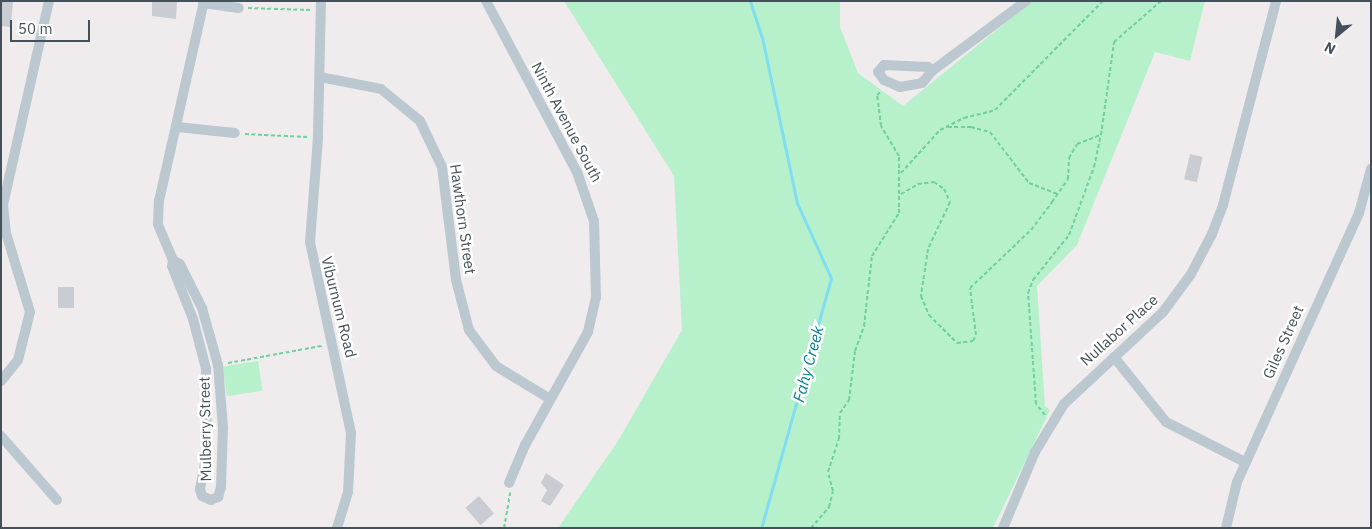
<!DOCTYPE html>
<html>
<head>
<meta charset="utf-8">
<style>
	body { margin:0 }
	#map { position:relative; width:1372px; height:529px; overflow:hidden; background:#f0eced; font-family:"IBM Plex Sans",sans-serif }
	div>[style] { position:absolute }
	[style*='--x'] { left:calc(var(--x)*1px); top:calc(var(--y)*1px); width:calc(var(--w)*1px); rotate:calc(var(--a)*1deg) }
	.green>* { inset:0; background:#b7f1cb; transform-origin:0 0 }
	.stream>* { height:3px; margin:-1.5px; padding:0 1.5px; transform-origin:1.5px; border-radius:1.5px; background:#81def1 }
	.building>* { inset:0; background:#c9ccd2; transform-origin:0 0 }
	.path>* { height:2px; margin-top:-1px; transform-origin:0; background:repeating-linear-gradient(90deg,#6dd19c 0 4px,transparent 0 6.5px) }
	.street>* { height:10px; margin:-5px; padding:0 5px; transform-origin:5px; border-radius:5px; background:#bcc8d0 }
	span { translate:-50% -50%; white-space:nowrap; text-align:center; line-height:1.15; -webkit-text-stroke:5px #fff; paint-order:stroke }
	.street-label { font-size:15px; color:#44515b }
	.water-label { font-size:16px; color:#057e97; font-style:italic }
	.frame { position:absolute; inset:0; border:2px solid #44515b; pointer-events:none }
	.north { position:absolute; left:1312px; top:10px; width:50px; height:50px; -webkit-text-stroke:4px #fff; paint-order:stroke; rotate:208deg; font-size:14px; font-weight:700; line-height:20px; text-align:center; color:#44515b }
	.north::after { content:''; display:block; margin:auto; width:18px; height:22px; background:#44515b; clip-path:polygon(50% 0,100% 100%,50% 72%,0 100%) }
	.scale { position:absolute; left:10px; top:20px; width:80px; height:22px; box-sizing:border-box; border:2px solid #44515b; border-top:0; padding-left:6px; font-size:15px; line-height:18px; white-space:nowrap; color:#44515b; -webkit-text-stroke:4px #fff; paint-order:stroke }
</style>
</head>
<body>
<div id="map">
	<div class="green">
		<i style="clip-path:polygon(564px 1px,840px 1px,840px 27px,858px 73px,903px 106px,1032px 1px,1205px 1px,1190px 61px,1155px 52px,1077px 245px,1037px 286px,1045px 406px,1050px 410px,993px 528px,558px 528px,618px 441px,682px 330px,674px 176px)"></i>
		<i style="left:258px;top:361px;width:30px;height:36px;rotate:81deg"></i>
	</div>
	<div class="stream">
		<i style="--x:750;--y:1;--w:38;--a:72"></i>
		<i style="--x:762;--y:37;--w:170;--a:78.1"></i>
		<i style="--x:797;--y:203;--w:82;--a:65.6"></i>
		<i style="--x:831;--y:278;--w:260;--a:105.6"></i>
	</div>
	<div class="building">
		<i style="left:1px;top:1px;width:12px;height:25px;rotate:5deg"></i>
		<i style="clip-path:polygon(152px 1px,177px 1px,176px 19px,152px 16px)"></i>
		<i style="left:1190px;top:154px;width:13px;height:26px;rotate:13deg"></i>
		<i style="left:58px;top:287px;width:16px;height:21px"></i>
		<i style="clip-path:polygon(546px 473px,564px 485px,550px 506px,541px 501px,547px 490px,541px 483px)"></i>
		<i style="left:479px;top:496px;width:23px;height:18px;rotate:49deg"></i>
	</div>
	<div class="path">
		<i style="--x:248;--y:8;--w:63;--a:1.8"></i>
		<i style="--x:948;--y:127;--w:23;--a:0"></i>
		<i style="--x:971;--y:127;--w:20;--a:15"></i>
		<i style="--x:990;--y:132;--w:64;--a:52.6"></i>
		<i style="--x:1029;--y:183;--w:31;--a:21"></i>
		<i style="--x:245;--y:134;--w:63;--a:2.7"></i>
		<i style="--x:901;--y:173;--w:58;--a:-47.8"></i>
		<i style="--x:940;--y:130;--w:27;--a:-27"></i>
		<i style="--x:964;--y:118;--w:32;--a:-14"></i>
		<i style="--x:995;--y:110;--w:153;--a:-45.3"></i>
		<i style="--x:901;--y:194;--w:20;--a:-30"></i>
		<i style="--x:918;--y:184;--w:16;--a:-7"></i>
		<i style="--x:934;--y:182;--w:12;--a:35"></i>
		<i style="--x:944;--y:189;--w:14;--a:65"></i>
		<i style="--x:950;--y:202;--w:52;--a:115.1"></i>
		<i style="--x:928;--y:249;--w:48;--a:98.5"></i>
		<i style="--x:921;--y:296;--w:21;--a:67"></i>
		<i style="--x:929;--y:315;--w:40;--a:45"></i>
		<i style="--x:957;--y:343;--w:16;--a:-7"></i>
		<i style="--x:973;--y:341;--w:7;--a:-63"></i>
		<i style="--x:976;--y:335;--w:47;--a:-97.3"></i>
		<i style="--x:970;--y:288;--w:84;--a:-43.6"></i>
		<i style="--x:1031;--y:230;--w:35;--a:-53"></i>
		<i style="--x:1052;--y:202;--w:28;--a:-55"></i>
		<i style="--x:1068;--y:179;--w:21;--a:-87"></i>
		<i style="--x:1069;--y:158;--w:16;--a:-60"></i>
		<i style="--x:1077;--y:144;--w:26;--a:-21"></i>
		<i style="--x:1101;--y:135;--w:94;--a:-82"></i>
		<i style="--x:1114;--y:42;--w:62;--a:-41.1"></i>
		<i style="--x:228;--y:363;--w:96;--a:-10.3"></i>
		<i style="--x:1045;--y:415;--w:14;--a:-129"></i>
		<i style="--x:1036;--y:404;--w:111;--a:-94.1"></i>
		<i style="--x:1028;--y:293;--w:14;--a:-69"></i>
		<i style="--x:1033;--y:280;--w:58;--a:-51.3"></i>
		<i style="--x:1069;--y:235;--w:72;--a:-69.8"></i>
		<i style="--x:1094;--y:167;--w:33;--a:-78"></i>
		<i style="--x:504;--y:528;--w:36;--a:-80"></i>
		<i style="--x:811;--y:528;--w:28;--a:-49"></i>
		<i style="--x:829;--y:507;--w:16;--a:-76"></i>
		<i style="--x:833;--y:491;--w:20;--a:-105"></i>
		<i style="--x:828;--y:472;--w:35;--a:-72"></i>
		<i style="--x:839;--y:439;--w:26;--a:-88"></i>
		<i style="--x:840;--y:413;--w:16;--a:-55"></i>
		<i style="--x:849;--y:400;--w:49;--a:-83"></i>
		<i style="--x:855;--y:351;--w:27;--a:-70"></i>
		<i style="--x:864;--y:326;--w:70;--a:-83.5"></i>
		<i style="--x:872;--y:256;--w:51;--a:-57.9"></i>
		<i style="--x:899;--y:213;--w:57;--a:-90"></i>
		<i style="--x:899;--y:156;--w:35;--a:-121"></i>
		<i style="--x:881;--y:126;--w:31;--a:-97"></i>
		<i style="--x:877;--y:95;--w:6;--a:-39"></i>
	</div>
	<div class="street">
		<i style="--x:321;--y:1;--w:137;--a:91.3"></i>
		<i style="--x:318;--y:138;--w:104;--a:94.4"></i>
		<i style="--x:310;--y:242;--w:195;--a:77.9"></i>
		<i style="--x:351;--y:433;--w:59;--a:92.9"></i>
		<i style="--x:348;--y:492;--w:38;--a:107"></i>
		<i style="--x:486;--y:1;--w:194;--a:62"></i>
		<i style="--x:577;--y:172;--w:52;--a:70.9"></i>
		<i style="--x:594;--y:221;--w:76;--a:88.5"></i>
		<i style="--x:596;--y:297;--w:36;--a:103"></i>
		<i style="--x:588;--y:332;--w:129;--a:119.1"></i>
		<i style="--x:525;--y:445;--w:41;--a:112.8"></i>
		<i style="--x:203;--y:3;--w:36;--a:8"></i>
		<i style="--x:932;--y:71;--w:6;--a:-135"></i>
		<i style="--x:928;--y:67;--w:44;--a:-177.4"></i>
		<i style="--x:884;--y:65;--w:9;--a:131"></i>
		<i style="--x:878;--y:72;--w:10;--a:53"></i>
		<i style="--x:884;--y:80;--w:17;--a:24"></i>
		<i style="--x:900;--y:87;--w:22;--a:-10"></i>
		<i style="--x:922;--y:83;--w:16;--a:-50"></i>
		<i style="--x:932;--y:71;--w:117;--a:-36.7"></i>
		<i style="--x:320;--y:77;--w:62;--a:11.1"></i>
		<i style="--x:381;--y:89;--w:50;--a:39.4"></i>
		<i style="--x:420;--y:121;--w:51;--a:64.4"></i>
		<i style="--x:442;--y:167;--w:114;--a:82.9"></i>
		<i style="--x:456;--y:280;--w:52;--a:75.4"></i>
		<i style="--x:469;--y:330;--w:45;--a:53.1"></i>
		<i style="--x:496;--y:366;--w:63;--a:31.4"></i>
		<i style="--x:177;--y:127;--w:58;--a:5.9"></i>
		<i style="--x:173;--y:260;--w:6;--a:99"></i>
		<i style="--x:172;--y:266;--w:57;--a:68.4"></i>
		<i style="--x:193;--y:319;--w:52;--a:75.4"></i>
		<i style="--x:206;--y:369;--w:84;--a:89.3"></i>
		<i style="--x:207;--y:453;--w:37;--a:101"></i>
		<i style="--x:200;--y:489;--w:7;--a:74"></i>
		<i style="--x:202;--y:496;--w:10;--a:24"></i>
		<i style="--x:211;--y:500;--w:8;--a:-23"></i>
		<i style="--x:218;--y:497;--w:10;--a:-73"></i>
		<i style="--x:221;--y:487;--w:59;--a:-88.1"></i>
		<i style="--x:223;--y:428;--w:63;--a:-94.5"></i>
		<i style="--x:218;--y:365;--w:59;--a:-105.7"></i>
		<i style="--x:202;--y:308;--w:49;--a:-116.6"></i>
		<i style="--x:180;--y:264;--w:8;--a:-150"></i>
		<i style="--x:173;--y:260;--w:39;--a:-113"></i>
		<i style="--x:158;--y:224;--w:23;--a:-88"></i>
		<i style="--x:159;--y:201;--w:205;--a:-77.3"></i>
		<i style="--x:1114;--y:357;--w:83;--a:51.3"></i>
		<i style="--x:1166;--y:422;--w:89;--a:26.9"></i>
		<i style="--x:1;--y:381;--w:27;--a:-51"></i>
		<i style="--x:18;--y:360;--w:49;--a:-76"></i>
		<i style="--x:30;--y:312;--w:83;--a:-106.9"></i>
		<i style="--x:6;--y:233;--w:28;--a:-96"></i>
		<i style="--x:3;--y:205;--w:209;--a:-77.3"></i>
		<i style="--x:1;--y:436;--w:85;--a:48.8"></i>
		<i style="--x:1003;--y:528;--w:82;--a:-67.2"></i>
		<i style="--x:1035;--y:452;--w:56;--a:-58.9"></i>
		<i style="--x:1064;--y:404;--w:135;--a:-42.9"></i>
		<i style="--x:1163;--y:312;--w:47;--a:-53.6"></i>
		<i style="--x:1191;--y:274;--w:45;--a:-62.3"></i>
		<i style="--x:1212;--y:234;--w:31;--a:-69"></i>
		<i style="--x:1223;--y:205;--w:211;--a:-75.4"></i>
		<i style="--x:1226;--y:528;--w:47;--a:-76.6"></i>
		<i style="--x:1237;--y:482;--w:295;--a:-65.6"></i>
		<i style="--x:1359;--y:213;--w:46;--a:-74.7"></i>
	</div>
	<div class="street-label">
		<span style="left:567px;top:122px;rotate:62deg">Ninth Avenue South</span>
		<span style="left:463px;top:219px;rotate:82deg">Hawthorn Street</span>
		<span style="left:339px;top:307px;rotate:76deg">Viburnum Road</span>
		<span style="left:1119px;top:330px;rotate:-42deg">Nullabor Place</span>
		<span style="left:1283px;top:342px;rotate:-66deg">Giles Street</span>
		<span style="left:205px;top:429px;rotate:-91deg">Mulberry Street</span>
	</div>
	<div class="water-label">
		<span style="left:808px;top:364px;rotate:-75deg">Fahy Creek</span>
	</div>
	<div class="frame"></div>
	<div class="north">N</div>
	<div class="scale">50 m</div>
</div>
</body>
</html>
